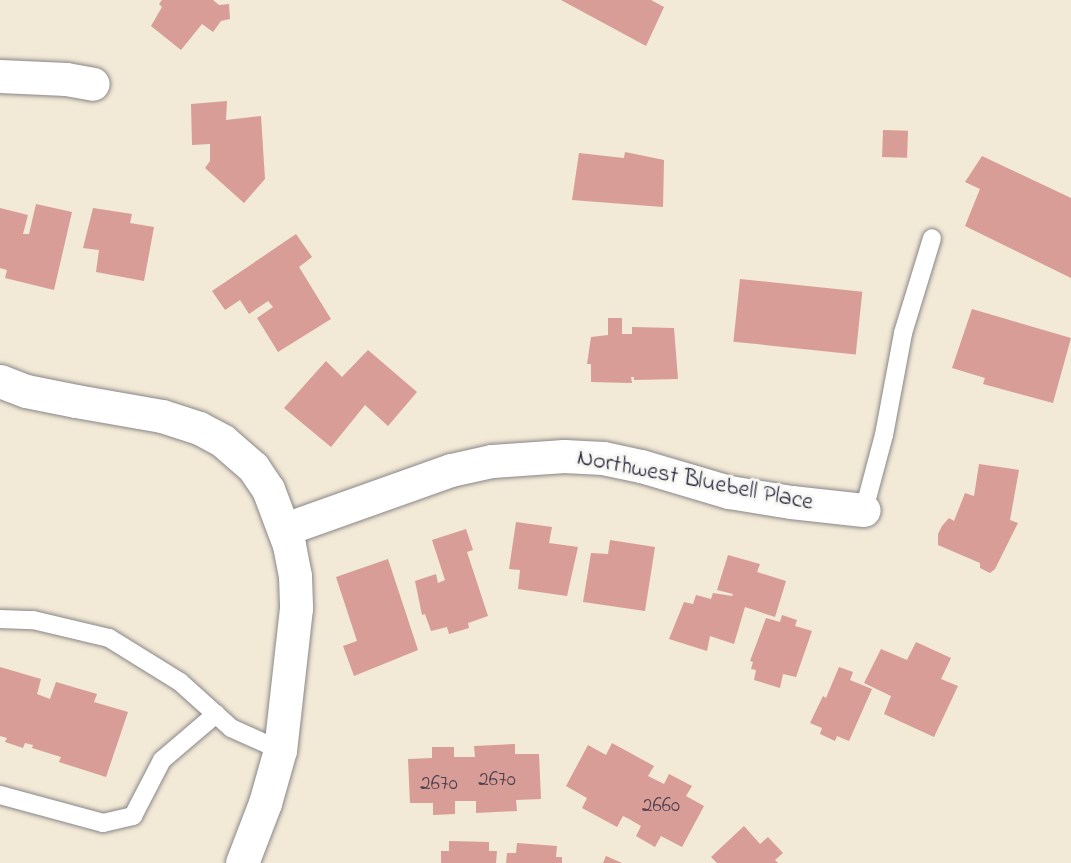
<!DOCTYPE html>
<html>
<head>
<meta charset="utf-8">
<style>
	body { margin:0 }
	#map { position:relative; width:1071px; height:863px; overflow:hidden; background:#f2e9d6; font-family:"Indie Flower",sans-serif }
	div>[style] { position:absolute }
	[style*='--x'] { left:calc(var(--x)*1px); top:calc(var(--y)*1px); width:calc(var(--w)*1px); rotate:calc(var(--a)*1deg) }
	.building>* { inset:0; background:#d79d96; transform-origin:0 0 }
	.roads { filter:drop-shadow(0 0 2px #8a8688) drop-shadow(0 0 2px #8a8688) }
	.service>* { height:18px; margin:-9px; padding:0 9px; transform-origin:9px; border-radius:9px; background:#fff }
	.minor>* { height:33px; margin:-16.5px; padding:0 16.5px; transform-origin:16.5px; border-radius:16.5px; background:#fff }
	span { translate:-50% -50%; white-space:nowrap; text-align:center; line-height:1.15; -webkit-text-stroke:6px #f6f6f2; paint-order:stroke }
	.number-label { font-size:21px; color:#4f4152 }
	.number-label span { -webkit-text-stroke-width:0 }
	.street-label { font-size:24px; color:#22223b }
</style>
</head>
<body>
<div id="map">
	<div class="building">
		<i style="clip-path:polygon(162px 0,213px 0,219px 5px,229px 4px,230px 19px,221px 21px,213px 32px,202px 24px,181px 50px,151px 26px,162px 7px,159px 4px)"></i>
		<i style="clip-path:polygon(561px 0,651px 0,664px 7px,646px 46px)"></i>
		<i style="clip-path:polygon(227px 101px,226px 120px,261px 116px,265px 179px,244px 203px,205px 168px,210px 161px,210px 144px,192px 145px,191px 104px)"></i>
		<i style="left:883px;top:130px;width:25px;height:27px;rotate:2deg"></i>
		<i style="clip-path:polygon(625px 152px,664px 160px,663px 207px,572px 200px,579px 153px,624px 158px)"></i>
		<i style="clip-path:polygon(982px 156px,1071px 198px,1071px 278px,965px 226px,980px 189px,965px 182px)"></i>
		<i style="clip-path:polygon(36px 204px,72px 212px,54px 290px,5px 278px,7px 270px,0 268px,0 208px,28px 215px,23px 234px,29px 234px)"></i>
		<i style="clip-path:polygon(93px 208px,132px 214px,130px 223px,154px 227px,144px 281px,96px 272px,99px 250px,83px 248px)"></i>
		<i style="clip-path:polygon(296px 234px,312px 257px,299px 267px,331px 319px,278px 352px,257px 318px,273px 307px,268px 301px,249px 314px,240px 300px,225px 310px,212px 291px)"></i>
		<i style="left:740px;top:279px;width:123px;height:63px;rotate:6deg"></i>
		<i style="clip-path:polygon(972px 309px,1071px 338px,1053px 403px,983px 384px,985px 378px,952px 368px)"></i>
		<i style="clip-path:polygon(608px 318px,622px 318px,622px 334px,632px 334px,632px 327px,674px 328px,678px 379px,634px 380px,634px 377px,631px 377px,632px 383px,591px 382px,591px 364px,587px 364px,591px 337px,608px 335px)"></i>
		<i style="clip-path:polygon(368px 350px,417px 392px,388px 426px,365px 405px,331px 447px,284px 408px,326px 361px,342px 377px)"></i>
		<i style="clip-path:polygon(979px 464px,1019px 470px,1010px 520px,1018px 523px,995px 569px,990px 573px,980px 568px,980px 563px,938px 545px,938px 534px,942px 526px,949px 518px,954px 521px,965px 493px,974px 496px)"></i>
		<i style="clip-path:polygon(516px 522px,552px 527px,549px 543px,578px 547px,567px 596px,518px 589px,520px 570px,509px 569px)"></i>
		<i style="clip-path:polygon(466px 529px,473px 550px,467px 552px,488px 616px,468px 623px,469px 628px,449px 634px,447px 627px,431px 631px,425px 614px,422px 615px,415px 581px,436px 574px,438px 583px,445px 580px,432px 540px)"></i>
		<i style="clip-path:polygon(610px 540px,655px 547px,645px 611px,583px 602px,591px 553px,608px 554px)"></i>
		<i style="clip-path:polygon(728px 555px,760px 564px,757px 572px,786px 581px,775px 617px,745px 607px,734px 644px,710px 636px,707px 651px,669px 639px,684px 602px,693px 604px,696px 595px,711px 599px,713px 593px,732px 596px,733px 594px,717px 590px)"></i>
		<i style="clip-path:polygon(388px 559px,418px 650px,354px 676px,343px 646px,357px 641px,336px 577px)"></i>
		<i style="clip-path:polygon(782px 615px,797px 620px,795px 626px,812px 631px,796px 677px,783px 674px,780px 688px,754px 680px,756px 670px,751px 669px,753px 662px,750px 661px,766px 618px,780px 622px)"></i>
		<i style="clip-path:polygon(916px 642px,951px 658px,941px 679px,958px 686px,934px 737px,884px 714px,891px 696px,864px 683px,881px 649px,907px 660px)"></i>
		<i style="clip-path:polygon(0 667px,41px 679px,37px 694px,50px 699px,56px 682px,97px 694px,94px 702px,128px 712px,106px 777px,59px 762px,61px 757px,32px 748px,33px 745px,25px 743px,23px 748px,5px 742px,7px 738px,0 736px)"></i>
		<i style="clip-path:polygon(839px 667px,853px 672px,850px 680px,872px 689px,849px 741px,837px 736px,835px 741px,820px 734px,822px 728px,810px 723px,823px 696px,826px 698px)"></i>
		<i style="clip-path:polygon(612px 743px,654px 766px,648px 776px,664px 784px,669px 774px,692px 786px,686px 796px,704px 806px,682px 847px,661px 836px,655px 847px,636px 836px,641px 826px,629px 819px,623px 816px,617px 827px,582px 808px,587px 798px,566px 786px,588px 745px,606px 755px)"></i>
		<i style="clip-path:polygon(515px 744px,515px 754px,539px 754px,541px 799px,516px 800px,517px 811px,476px 813px,476px 801px,455px 801px,455px 814px,433px 815px,433px 803px,410px 803px,408px 759px,432px 758px,432px 747px,454px 747px,454px 757px,475px 757px,474px 746px)"></i>
		<i style="clip-path:polygon(744px 826px,760px 844px,768px 837px,783px 853px,775px 860px,778px 863px,717px 863px,711px 857px)"></i>
		<i style="clip-path:polygon(449px 841px,489px 842px,489px 851px,497px 851px,496px 863px,441px 863px,441px 851px,449px 851px)"></i>
		<i style="clip-path:polygon(517px 843px,557px 846px,556px 857px,562px 857px,562px 863px,506px 863px,507px 853px,516px 853px)"></i>
		<i style="clip-path:polygon(606px 856px,622px 863px,603px 863px)"></i>
	</div>
	<div class="roads">
		<div class="service">
			<i style="--x:864;--y:510;--w:78;--a:-75.1"></i>
			<i style="--x:884;--y:435;--w:104;--a:-79.4"></i>
			<i style="--x:903;--y:333;--w:99;--a:-73"></i>
			<i style="--x:0;--y:619;--w:33;--a:2"></i>
			<i style="--x:33;--y:620;--w:78;--a:13.3"></i>
			<i style="--x:109;--y:638;--w:84;--a:31.8"></i>
			<i style="--x:180;--y:682;--w:69;--a:42"></i>
			<i style="--x:231;--y:728;--w:54;--a:24.2"></i>
			<i style="--x:0;--y:795;--w:107;--a:15.2"></i>
			<i style="--x:103;--y:823;--w:31;--a:-13"></i>
			<i style="--x:133;--y:816;--w:63;--a:-62.6"></i>
			<i style="--x:162;--y:760;--w:71;--a:-40.4"></i>
		</div>
		<div class="minor">
			<i style="--x:0;--y:76;--w:66;--a:2.6"></i>
			<i style="--x:66;--y:79;--w:27;--a:10"></i>
			<i style="--x:0;--y:381;--w:28;--a:21"></i>
			<i style="--x:26;--y:391;--w:51;--a:11.3"></i>
			<i style="--x:76;--y:401;--w:87;--a:9.9"></i>
			<i style="--x:162;--y:416;--w:39;--a:18"></i>
			<i style="--x:199;--y:428;--w:27;--a:28"></i>
			<i style="--x:223;--y:441;--w:40;--a:41"></i>
			<i style="--x:253;--y:467;--w:27;--a:56"></i>
			<i style="--x:268;--y:489;--w:60;--a:69.4"></i>
			<i style="--x:289;--y:545;--w:32;--a:79"></i>
			<i style="--x:295;--y:576;--w:32;--a:88"></i>
			<i style="--x:296;--y:608;--w:143;--a:96.4"></i>
			<i style="--x:280;--y:750;--w:55;--a:105.8"></i>
			<i style="--x:265;--y:803;--w:64;--a:111"></i>
			<i style="--x:285;--y:529;--w:176;--a:-19.6"></i>
			<i style="--x:451;--y:470;--w:42;--a:-12.4"></i>
			<i style="--x:492;--y:461;--w:72;--a:-4"></i>
			<i style="--x:564;--y:456;--w:39;--a:3"></i>
			<i style="--x:603;--y:458;--w:39;--a:12"></i>
			<i style="--x:641;--y:466;--w:92;--a:16.5"></i>
			<i style="--x:729;--y:492;--w:63;--a:9.2"></i>
			<i style="--x:791;--y:502;--w:73;--a:6.3"></i>
		</div>
	</div>
	<div class="number-label">
		<span style="left:497px;top:780px">2670</span>
		<span style="left:439px;top:784px">2670</span>
		<span style="left:661px;top:806px">2660</span>
	</div>
	<div class="street-label">
		<span style="left:695px;top:481px;rotate:11deg">Northwest Bluebell Place</span>
	</div>
</div>
</body>
</html>
